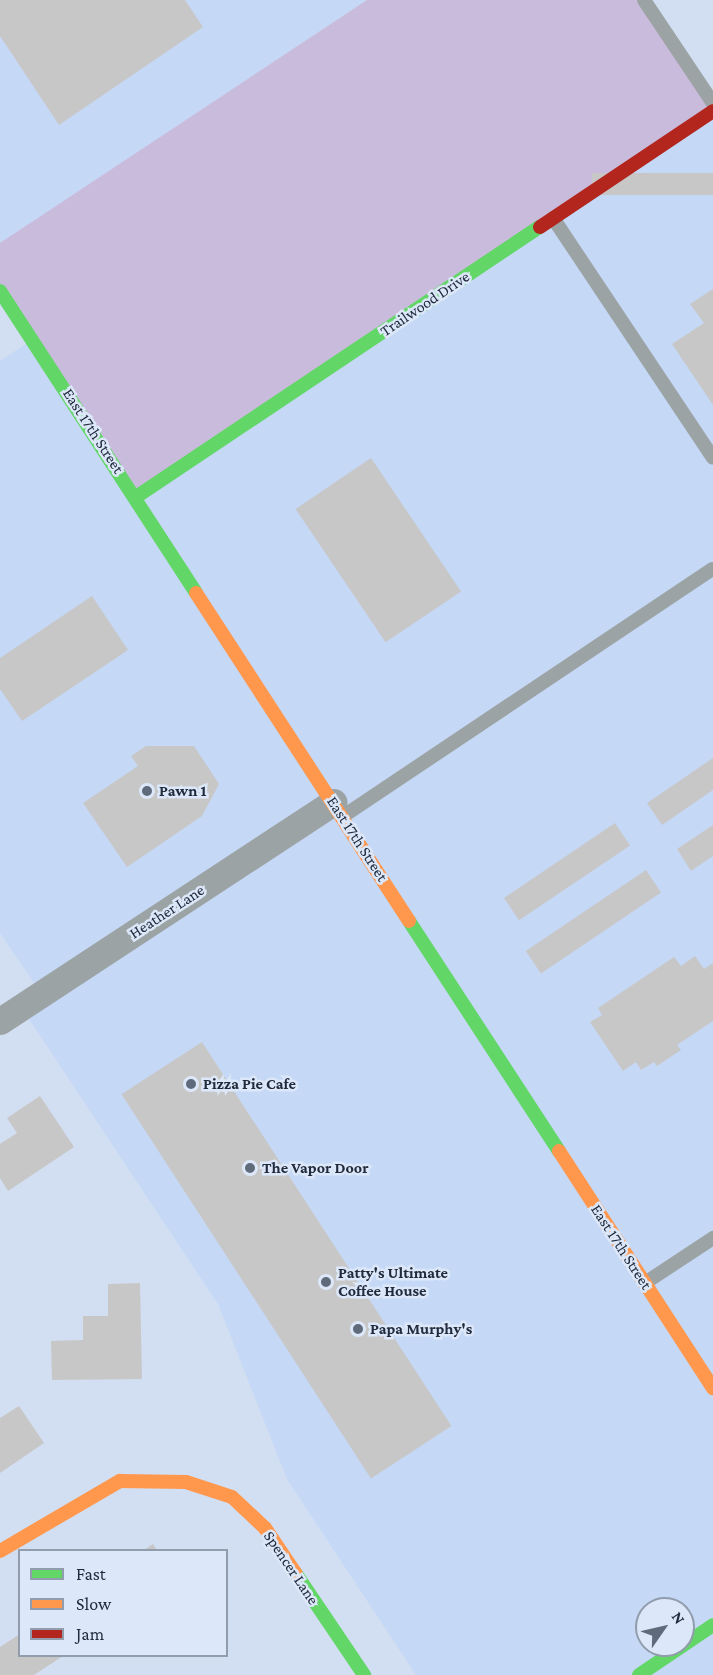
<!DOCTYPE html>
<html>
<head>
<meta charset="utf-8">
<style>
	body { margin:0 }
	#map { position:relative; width:713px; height:1675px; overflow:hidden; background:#d2def1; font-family:"Crimson Pro",serif }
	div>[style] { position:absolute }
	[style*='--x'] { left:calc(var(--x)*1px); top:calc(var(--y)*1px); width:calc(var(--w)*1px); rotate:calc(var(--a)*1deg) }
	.built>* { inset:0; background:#c5d8f6 }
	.green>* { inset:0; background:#c8bbdb }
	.building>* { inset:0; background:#c8c7c7; transform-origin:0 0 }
	.lane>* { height:14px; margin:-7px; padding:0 7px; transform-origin:7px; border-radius:7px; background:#9ca3a4 }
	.street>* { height:27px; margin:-13.5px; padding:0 13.5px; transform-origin:13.5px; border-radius:13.5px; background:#9ca3a4 }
	.fast>* { height:14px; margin:-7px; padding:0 7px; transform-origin:7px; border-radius:7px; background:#63d668 }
	.slow>* { height:14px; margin:-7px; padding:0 7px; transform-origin:7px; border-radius:7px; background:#ff974d }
	.jam>* { height:14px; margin:-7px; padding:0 7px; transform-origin:7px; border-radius:7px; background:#b3261e }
	.dots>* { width:16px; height:16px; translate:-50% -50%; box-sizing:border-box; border:3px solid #dce8f9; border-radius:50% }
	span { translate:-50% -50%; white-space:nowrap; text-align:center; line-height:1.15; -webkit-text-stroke:5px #dce8f9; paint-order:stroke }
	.street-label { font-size:16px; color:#212b3c }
	.poi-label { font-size:16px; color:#212b3c; font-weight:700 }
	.left { translate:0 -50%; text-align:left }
	.legend { position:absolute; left:18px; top:1549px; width:210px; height:108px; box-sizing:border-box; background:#dce8f9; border:2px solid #919cad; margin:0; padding:8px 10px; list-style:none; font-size:18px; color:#212b3c }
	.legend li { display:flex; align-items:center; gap:12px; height:30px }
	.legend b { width:30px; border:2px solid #919cad }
	.north { position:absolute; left:635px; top:1597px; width:60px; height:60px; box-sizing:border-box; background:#dce8f9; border:2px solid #919cad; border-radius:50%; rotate:56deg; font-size:16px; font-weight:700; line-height:24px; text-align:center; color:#212b3c }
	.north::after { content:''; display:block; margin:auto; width:21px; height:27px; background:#5f6a7b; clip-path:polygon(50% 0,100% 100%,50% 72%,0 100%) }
</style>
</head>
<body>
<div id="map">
	<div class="built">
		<i style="clip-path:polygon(0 0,367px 0,0 243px)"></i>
		<i style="clip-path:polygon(evenodd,713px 111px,713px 1675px,416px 1675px,287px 1479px,218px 1304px,21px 1007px,41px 993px,0 933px,0 361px,33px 339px,713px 111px,647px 1609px,683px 1609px,683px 1645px,647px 1645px,647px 1609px)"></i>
	</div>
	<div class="green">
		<i style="clip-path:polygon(367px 0,644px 0,713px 103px,136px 497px,0 291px,0 243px)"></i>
	</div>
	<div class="building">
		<i style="clip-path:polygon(0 0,185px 0,203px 27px,59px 125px,0 36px)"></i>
		<i style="left:713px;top:173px;width:22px;height:121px;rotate:90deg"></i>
		<i style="clip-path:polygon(713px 289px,713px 405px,672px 344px,704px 323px,690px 304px)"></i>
		<i style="left:371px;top:458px;width:161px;height:91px;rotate:56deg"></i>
		<i style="clip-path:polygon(92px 596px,128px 650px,22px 721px,0 689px,0 658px)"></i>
		<i style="clip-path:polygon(146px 746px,194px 746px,219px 784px,202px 816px,127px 867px,83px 803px,138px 766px,131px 756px)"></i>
		<i style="clip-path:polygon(713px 758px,713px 790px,662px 825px,647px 803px)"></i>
		<i style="left:615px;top:823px;width:27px;height:134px;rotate:56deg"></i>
		<i style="clip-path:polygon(713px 825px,713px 856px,691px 871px,677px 849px)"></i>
		<i style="left:646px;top:870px;width:27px;height:145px;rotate:56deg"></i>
		<i style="clip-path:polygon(695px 956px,704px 969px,713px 963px,713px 1021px,677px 1045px,681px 1050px,657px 1066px,654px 1062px,641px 1070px,636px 1062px,623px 1071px,590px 1022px,602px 1015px,598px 1008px,674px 957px,681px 966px)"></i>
		<i style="left:202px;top:1042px;width:458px;height:96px;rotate:57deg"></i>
		<i style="clip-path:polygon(40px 1096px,74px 1147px,8px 1191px,0 1178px,0 1144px,17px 1133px,7px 1118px)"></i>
		<i style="clip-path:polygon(140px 1283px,142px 1379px,52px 1380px,51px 1341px,83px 1340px,83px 1316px,108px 1316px,108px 1284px)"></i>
		<i style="clip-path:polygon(19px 1406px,44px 1443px,0 1473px,0 1418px)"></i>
		<i style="clip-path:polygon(153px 1544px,157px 1550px,144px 1550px)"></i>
		<i style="clip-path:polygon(20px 1634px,20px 1656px,63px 1656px,34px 1675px,0 1675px,0 1647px)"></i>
	</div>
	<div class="lane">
		<i style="--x:644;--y:0;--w:124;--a:56.2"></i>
		<i style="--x:553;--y:218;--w:288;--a:56.3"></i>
		<i style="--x:342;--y:817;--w:446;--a:-33.8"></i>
		<i style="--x:645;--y:1283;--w:82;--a:-33.5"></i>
	</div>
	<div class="street">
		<i style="--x:0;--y:1021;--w:399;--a:-33.3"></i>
	</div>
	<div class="fast">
		<i style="--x:0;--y:291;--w:360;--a:57"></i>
		<i style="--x:136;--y:497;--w:486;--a:-33.8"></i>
		<i style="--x:409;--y:921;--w:275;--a:56.9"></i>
		<i style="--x:296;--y:1574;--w:122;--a:56"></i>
		<i style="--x:639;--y:1675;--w:89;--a:-34"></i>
	</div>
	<div class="slow">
		<i style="--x:196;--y:593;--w:391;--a:57"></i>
		<i style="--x:559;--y:1151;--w:283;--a:57"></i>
		<i style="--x:0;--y:1551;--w:139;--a:-30.3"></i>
		<i style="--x:120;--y:1481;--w:66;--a:0.9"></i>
		<i style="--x:186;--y:1482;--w:48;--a:18.1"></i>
		<i style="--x:232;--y:1497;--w:45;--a:43.2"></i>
		<i style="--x:265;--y:1528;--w:55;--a:56"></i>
	</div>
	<div class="jam">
		<i style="--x:540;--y:227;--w:208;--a:-33.8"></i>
	</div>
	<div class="dots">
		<i style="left:147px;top:791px;background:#5f6a7b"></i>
		<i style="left:191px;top:1084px;background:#5f6a7b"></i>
		<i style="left:250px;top:1168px;background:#5f6a7b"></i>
		<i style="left:326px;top:1282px;background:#5f6a7b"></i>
		<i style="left:358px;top:1329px;background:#5f6a7b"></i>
	</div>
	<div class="street-label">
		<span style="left:425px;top:304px;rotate:-34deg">Trailwood Drive</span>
		<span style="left:93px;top:431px;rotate:57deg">East 17th Street</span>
		<span style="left:357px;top:839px;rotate:57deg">East 17th Street</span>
		<span style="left:167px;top:912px;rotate:-33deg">Heather Lane</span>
		<span style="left:621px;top:1247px;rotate:57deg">East 17th Street</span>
		<span style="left:291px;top:1568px;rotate:56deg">Spencer Lane</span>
	</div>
	<div class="poi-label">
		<span class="left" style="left:159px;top:791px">Pawn 1</span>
		<span class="left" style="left:203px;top:1084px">Pizza Pie Cafe</span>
		<span class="left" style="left:262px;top:1168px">The Vapor Door</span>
		<span class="left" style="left:338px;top:1282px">Patty's Ultimate<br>Coffee House</span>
		<span class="left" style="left:370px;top:1329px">Papa Murphy's</span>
	</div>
	<ul class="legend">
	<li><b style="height:8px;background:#63d668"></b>Fast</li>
	<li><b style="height:8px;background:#ff974d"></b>Slow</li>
	<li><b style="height:8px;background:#b3261e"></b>Jam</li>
	</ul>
	<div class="north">N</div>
</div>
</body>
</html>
